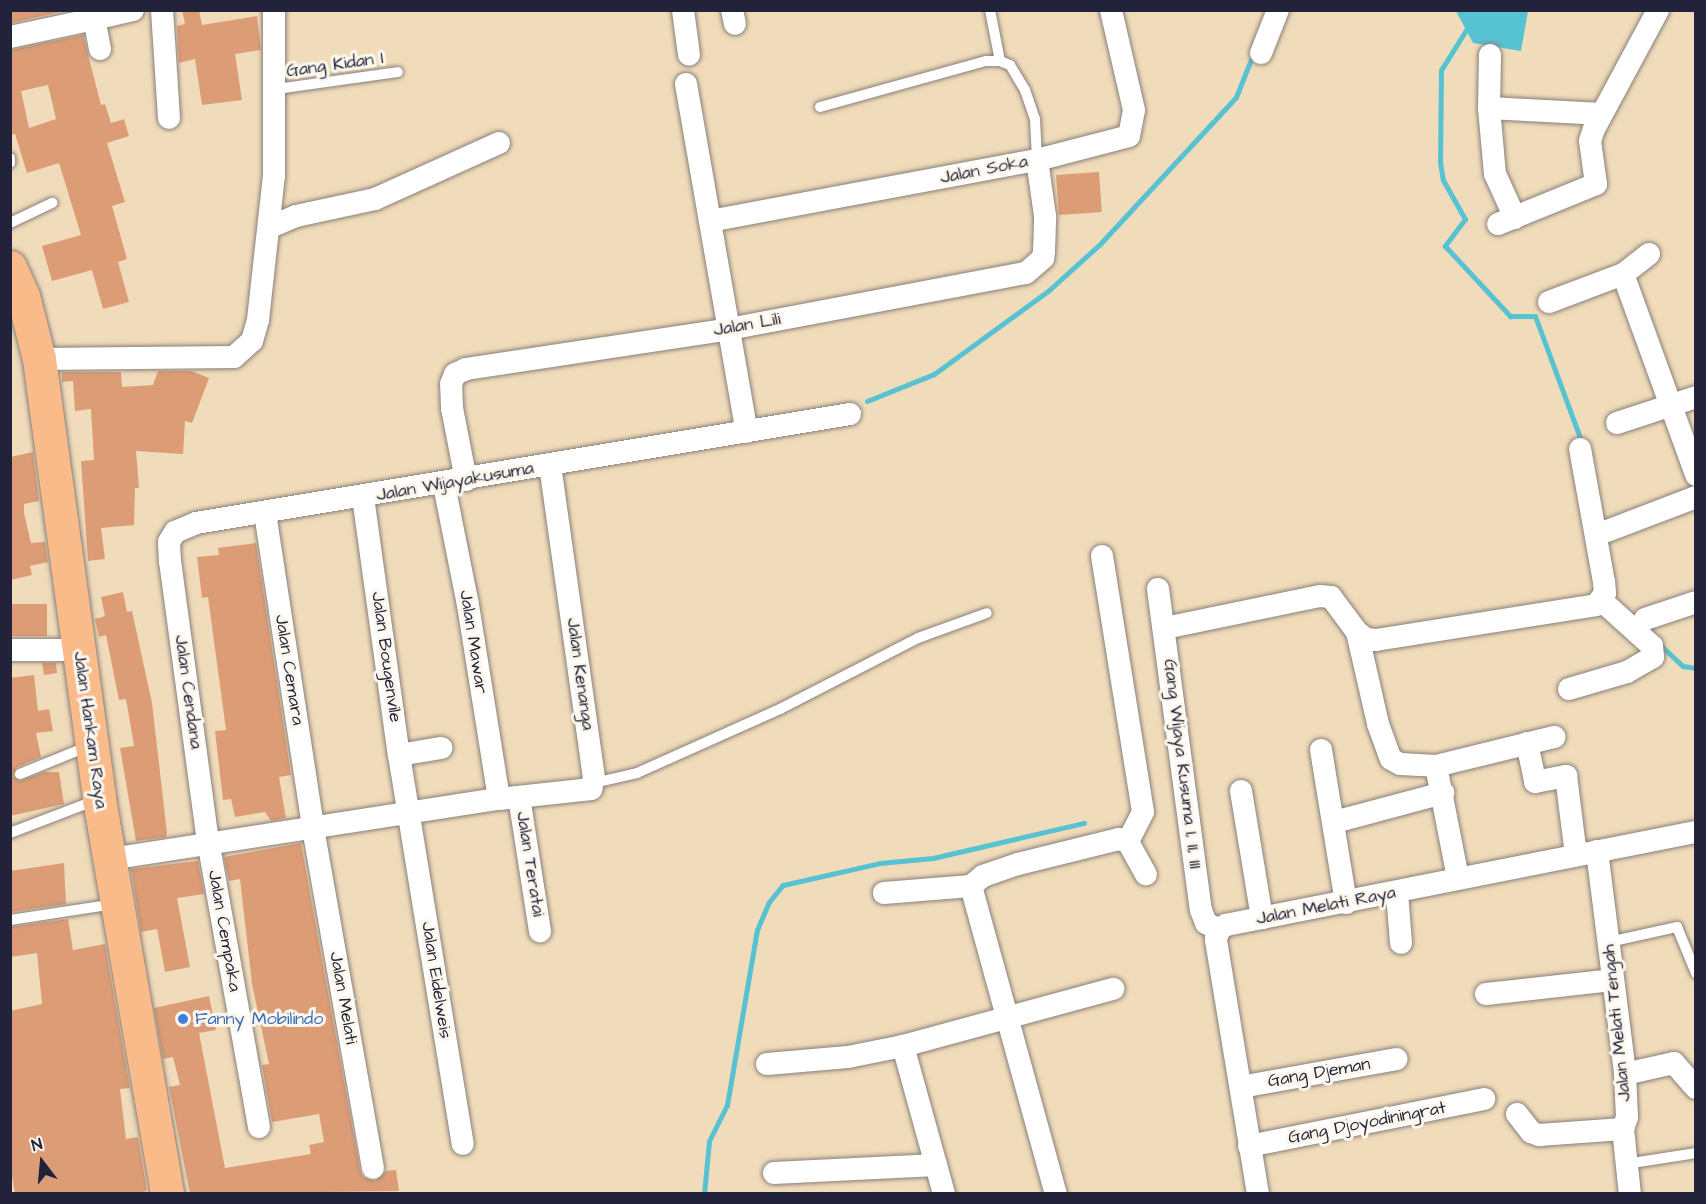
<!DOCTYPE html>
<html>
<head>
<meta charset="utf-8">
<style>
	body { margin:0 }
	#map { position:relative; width:1706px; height:1204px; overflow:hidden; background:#f0dcba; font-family:"Architects Daughter",sans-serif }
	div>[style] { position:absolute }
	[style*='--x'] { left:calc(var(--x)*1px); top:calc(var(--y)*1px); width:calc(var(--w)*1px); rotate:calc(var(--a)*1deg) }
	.water>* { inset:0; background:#57c2d2 }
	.stream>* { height:5px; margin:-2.5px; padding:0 2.5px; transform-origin:2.5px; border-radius:2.5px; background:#57c2d2 }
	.building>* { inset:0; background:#dc9d76; transform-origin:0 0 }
	.roads { filter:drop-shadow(0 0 2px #897f7a) drop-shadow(0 0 2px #897f7a) }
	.service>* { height:10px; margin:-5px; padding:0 5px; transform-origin:5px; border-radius:5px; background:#fff }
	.minor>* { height:22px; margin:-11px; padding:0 11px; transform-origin:11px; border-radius:11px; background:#fff }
	.primary>* { height:33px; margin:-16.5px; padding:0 16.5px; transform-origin:16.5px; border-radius:16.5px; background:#fabb8b }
	.dots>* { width:16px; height:16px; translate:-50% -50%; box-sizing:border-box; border:3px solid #fbf7ec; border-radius:50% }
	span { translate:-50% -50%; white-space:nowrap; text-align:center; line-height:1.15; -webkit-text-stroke:6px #fbf7ec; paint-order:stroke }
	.street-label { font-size:18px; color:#22223b }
	.shop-label { font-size:18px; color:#366cbe }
	.left { translate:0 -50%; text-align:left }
	.frame { position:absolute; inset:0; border:12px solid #22223b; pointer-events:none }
	.north { position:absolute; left:12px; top:1132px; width:60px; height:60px; -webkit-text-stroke:4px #fbf7ec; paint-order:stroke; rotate:344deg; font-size:16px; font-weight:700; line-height:24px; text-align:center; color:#22223b }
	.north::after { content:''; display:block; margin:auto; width:21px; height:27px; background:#22223b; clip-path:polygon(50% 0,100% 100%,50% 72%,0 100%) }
</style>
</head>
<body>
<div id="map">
	<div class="water">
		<i style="clip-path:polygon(1456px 11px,1528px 11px,1521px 51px,1473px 43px)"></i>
	</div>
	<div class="stream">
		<i style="--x:1466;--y:30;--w:47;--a:122"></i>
		<i style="--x:1441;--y:70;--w:92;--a:90.6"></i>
		<i style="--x:1440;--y:162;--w:18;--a:81"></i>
		<i style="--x:1443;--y:180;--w:45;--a:60.6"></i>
		<i style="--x:1465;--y:219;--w:34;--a:127"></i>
		<i style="--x:1445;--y:246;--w:96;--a:47.1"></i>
		<i style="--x:1510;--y:316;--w:25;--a:0"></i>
		<i style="--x:1535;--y:316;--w:135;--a:69.7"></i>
		<i style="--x:867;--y:401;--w:72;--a:-21.9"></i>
		<i style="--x:934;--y:374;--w:141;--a:-36.1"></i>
		<i style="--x:1048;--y:291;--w:70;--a:-42.1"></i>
		<i style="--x:1100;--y:244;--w:200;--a:-47.2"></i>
		<i style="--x:1236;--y:97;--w:48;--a:-68.2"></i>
		<i style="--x:1658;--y:643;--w:34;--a:43"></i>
		<i style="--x:1683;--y:666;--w:13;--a:9"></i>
		<i style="--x:704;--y:1194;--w:53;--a:-84.6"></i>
		<i style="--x:709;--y:1141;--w:40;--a:-63.4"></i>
		<i style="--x:727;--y:1105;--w:178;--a:-80.3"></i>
		<i style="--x:757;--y:930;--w:30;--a:-67"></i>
		<i style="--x:769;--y:902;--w:22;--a:-51"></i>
		<i style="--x:783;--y:885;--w:99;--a:-12.8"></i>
		<i style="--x:880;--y:863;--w:53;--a:-5.4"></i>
		<i style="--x:933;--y:858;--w:155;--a:-13.1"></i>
	</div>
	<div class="building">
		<i style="clip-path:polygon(10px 10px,69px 10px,10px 23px)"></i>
		<i style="clip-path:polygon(182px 10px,199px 10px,202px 25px,257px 16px,261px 50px,235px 54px,242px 100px,202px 105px,195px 59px,179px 63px,177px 26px,185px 24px)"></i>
		<i style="clip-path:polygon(evenodd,83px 35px,101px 105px,105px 104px,111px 123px,124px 119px,129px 136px,107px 143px,125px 202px,112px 206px,127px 259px,118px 262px,129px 302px,103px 309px,92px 270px,52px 281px,42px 246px,81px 235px,59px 163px,27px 173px,15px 134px,10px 135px,10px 50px,83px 35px,48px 85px,56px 119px,29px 128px,21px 91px,48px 85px)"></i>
		<i style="left:1099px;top:172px;width:40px;height:43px;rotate:86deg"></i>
		<i style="clip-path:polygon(158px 371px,191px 371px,209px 378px,192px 423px,185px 421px,183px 454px,136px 451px,139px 488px,135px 488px,134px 525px,101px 528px,105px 559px,88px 561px,81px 461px,94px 460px,91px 409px,75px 411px,73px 381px,62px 382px,62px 372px,121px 372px,122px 387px,153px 385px)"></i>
		<i style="clip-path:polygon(33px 452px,39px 501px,24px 504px,24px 513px,31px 543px,45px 542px,48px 562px,30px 566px,32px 575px,10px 580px,10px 457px)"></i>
		<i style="clip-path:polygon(256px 543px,291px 775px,279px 777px,286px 818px,271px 821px,265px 812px,235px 817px,231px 799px,223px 800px,215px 731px,226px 730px,208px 597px,202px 598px,197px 557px,219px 555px,218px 548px)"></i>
		<i style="clip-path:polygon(123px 592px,127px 612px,132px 611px,152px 703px,167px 833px,166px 837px,136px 841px,120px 748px,134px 746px,126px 699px,119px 700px,106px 635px,99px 637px,95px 619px,105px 616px,101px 597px)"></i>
		<i style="left:10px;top:604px;width:37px;height:32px"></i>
		<i style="clip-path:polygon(42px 663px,56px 663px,57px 673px,44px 675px)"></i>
		<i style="clip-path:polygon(34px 675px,38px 711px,49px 709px,53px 731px,36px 733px,41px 757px,17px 767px,13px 776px,20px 781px,44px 772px,59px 772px,64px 804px,10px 816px,10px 678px)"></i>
		<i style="clip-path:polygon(301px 843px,360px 1170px,363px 1177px,375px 1181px,386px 1171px,396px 1170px,399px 1191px,190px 1194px,169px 1087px,180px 1085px,173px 1057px,163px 1059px,154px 1008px,209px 996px,216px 1030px,199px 1033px,225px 1168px,311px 1154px,309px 1145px,324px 1142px,319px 1114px,272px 1122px,262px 1065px,269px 1064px,252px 984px,240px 879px,229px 881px,224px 857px)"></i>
		<i style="clip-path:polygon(198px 861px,204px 894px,177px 898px,190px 967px,165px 972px,157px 929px,141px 932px,131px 869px)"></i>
		<i style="clip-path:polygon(64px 863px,66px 904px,10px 912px,10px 871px)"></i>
		<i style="clip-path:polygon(68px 919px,73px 950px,105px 944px,130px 1088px,120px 1089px,126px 1139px,138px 1137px,147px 1190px,141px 1194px,15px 1194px,10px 1163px,10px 1011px,42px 1004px,37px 953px,10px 957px,10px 927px)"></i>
	</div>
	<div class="roads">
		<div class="service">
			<i style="--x:990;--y:10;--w:52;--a:78.9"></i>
			<i style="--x:276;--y:89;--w:123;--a:-7.9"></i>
			<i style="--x:820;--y:107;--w:172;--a:-15.5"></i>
			<i style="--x:986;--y:61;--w:14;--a:0"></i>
			<i style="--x:1000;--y:61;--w:11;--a:22"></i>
			<i style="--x:1010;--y:65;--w:29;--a:59"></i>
			<i style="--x:1025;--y:90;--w:31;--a:71"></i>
			<i style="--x:1035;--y:119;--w:41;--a:87.2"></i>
			<i style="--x:10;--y:158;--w:5;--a:90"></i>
			<i style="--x:10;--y:223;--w:47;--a:-25.5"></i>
			<i style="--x:20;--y:774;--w:74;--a:-22.1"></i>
			<i style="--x:594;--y:783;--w:44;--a:-13.1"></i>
			<i style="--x:637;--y:773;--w:157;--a:-24.1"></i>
			<i style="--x:780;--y:709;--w:155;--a:-27.2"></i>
			<i style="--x:918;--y:638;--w:73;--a:-19.9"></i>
			<i style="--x:10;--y:833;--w:90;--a:-20.9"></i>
			<i style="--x:10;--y:920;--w:105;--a:-8.7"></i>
			<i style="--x:1609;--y:942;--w:70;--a:-12.4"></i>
			<i style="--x:1677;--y:927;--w:50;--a:67.6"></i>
			<i style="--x:1626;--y:1164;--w:71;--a:-8.9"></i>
		</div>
		<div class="minor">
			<i style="--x:162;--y:10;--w:108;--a:86.3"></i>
			<i style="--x:683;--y:10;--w:45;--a:82.4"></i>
			<i style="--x:732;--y:10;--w:14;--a:78"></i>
			<i style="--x:10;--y:37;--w:86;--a:-12.1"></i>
			<i style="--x:100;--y:49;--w:31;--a:-101"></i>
			<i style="--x:94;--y:19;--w:40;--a:-13"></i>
			<i style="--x:1261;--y:53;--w:46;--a:-68.4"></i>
			<i style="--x:686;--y:84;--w:353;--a:80.1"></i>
			<i style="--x:1489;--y:108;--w:53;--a:-88.9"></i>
			<i style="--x:1515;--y:218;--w:48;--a:-114.4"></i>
			<i style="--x:1495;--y:174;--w:66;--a:-95.2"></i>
			<i style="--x:1489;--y:108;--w:113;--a:3"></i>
			<i style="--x:710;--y:221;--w:333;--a:-10.6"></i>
			<i style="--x:1037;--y:160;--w:95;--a:-14.6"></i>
			<i style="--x:1129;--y:136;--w:26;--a:-79"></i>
			<i style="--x:1134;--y:110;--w:103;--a:-103"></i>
			<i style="--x:1498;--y:224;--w:106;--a:-22.2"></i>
			<i style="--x:1596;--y:184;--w:43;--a:-97.9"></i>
			<i style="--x:1590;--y:141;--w:13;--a:-72"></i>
			<i style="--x:1594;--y:129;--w:135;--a:-61.7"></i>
			<i style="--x:270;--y:227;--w:28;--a:-23"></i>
			<i style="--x:296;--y:216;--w:81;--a:-12.1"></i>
			<i style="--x:375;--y:199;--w:136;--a:-24.3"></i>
			<i style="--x:1649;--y:254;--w:33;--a:142"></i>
			<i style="--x:1623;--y:274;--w:214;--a:70"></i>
			<i style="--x:1549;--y:302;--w:79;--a:-20.7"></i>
			<i style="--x:39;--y:359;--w:195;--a:-0.6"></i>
			<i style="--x:234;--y:357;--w:24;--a:-42"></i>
			<i style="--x:252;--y:341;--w:22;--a:-74"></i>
			<i style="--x:258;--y:320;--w:145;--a:-83.7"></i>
			<i style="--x:274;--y:176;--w:166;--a:-90"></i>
			<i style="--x:1617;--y:423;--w:83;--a:-18.2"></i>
			<i style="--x:466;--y:480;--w:73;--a:-101"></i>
			<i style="--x:452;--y:408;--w:24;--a:-92"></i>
			<i style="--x:451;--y:384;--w:11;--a:-68"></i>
			<i style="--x:455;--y:374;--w:12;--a:-24"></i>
			<i style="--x:466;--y:369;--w:266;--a:-8.6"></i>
			<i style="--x:729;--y:329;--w:302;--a:-10.7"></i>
			<i style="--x:1026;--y:273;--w:23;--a:-41"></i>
			<i style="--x:1043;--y:258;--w:7;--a:-82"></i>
			<i style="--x:1044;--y:251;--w:35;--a:-88"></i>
			<i style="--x:1045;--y:216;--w:57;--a:-98.1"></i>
			<i style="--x:444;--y:485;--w:122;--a:78.7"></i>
			<i style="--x:468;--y:605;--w:196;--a:80.9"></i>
			<i style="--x:363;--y:497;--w:260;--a:82.1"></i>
			<i style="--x:399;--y:755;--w:394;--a:80.7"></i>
			<i style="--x:265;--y:513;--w:319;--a:81.3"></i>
			<i style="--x:313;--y:828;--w:345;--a:80"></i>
			<i style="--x:1607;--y:531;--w:95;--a:-20.9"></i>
			<i style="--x:1102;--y:556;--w:259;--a:80.9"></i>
			<i style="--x:1143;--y:812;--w:34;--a:117"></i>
			<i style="--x:1158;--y:589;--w:324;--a:82.4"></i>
			<i style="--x:1201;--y:910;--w:14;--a:69"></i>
			<i style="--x:1206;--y:923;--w:15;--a:28"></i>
			<i style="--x:1645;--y:619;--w:54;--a:-18.4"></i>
			<i style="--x:1165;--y:628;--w:158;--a:-11.7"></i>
			<i style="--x:1320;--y:596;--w:11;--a:5"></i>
			<i style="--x:1331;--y:597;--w:44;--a:53.4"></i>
			<i style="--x:1357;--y:632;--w:11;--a:38"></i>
			<i style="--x:1366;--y:639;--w:10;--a:6"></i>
			<i style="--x:1376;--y:640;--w:223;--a:-9"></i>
			<i style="--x:1596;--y:605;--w:15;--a:-53"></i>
			<i style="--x:1605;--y:593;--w:11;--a:-95"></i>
			<i style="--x:1604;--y:582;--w:135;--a:-100.2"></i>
			<i style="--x:1357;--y:632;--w:94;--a:77.1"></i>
			<i style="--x:1378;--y:724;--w:37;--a:70"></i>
			<i style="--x:1391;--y:759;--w:10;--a:29"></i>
			<i style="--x:1400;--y:764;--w:36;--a:3"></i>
			<i style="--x:10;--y:650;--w:68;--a:0"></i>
			<i style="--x:1569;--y:689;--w:60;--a:-16.3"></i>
			<i style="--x:1627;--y:672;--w:30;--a:-30"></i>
			<i style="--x:1653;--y:657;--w:11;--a:-95"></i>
			<i style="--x:1652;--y:646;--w:69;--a:-138"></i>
			<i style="--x:1527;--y:743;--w:40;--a:78"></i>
			<i style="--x:1535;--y:782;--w:32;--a:-11"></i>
			<i style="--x:1566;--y:776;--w:80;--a:82.8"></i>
			<i style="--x:1321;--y:750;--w:155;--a:80.7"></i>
			<i style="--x:399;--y:755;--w:43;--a:-9.5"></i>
			<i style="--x:1241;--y:791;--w:129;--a:80.6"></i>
			<i style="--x:519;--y:797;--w:136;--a:81.1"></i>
			<i style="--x:1342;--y:820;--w:105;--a:-15"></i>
			<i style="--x:1597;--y:851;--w:225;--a:82.8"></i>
			<i style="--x:1625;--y:1074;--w:43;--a:87.3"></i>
			<i style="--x:1627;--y:1117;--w:13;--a:108"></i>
			<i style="--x:1623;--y:1129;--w:65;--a:83.9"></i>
			<i style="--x:110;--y:859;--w:394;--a:-8.8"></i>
			<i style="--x:499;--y:799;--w:93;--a:-6.2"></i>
			<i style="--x:591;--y:789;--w:11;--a:-75"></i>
			<i style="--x:594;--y:778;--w:315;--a:-98"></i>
			<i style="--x:1458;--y:878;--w:114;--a:-101.1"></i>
			<i style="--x:1436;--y:766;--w:122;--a:-13.8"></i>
			<i style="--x:971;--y:886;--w:320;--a:74.6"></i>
			<i style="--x:884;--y:893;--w:87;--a:-4.6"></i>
			<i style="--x:971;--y:886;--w:16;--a:-40"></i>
			<i style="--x:983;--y:876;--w:37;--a:-19"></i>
			<i style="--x:1018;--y:864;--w:104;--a:-13.9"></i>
			<i style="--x:1119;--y:839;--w:9;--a:18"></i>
			<i style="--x:1128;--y:842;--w:37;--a:61"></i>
			<i style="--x:1397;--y:893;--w:50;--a:85.4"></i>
			<i style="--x:1486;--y:994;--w:127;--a:-6.3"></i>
			<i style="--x:903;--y:1046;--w:154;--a:74.5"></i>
			<i style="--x:767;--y:1064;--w:81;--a:-4.9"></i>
			<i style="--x:848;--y:1057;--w:56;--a:-11.3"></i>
			<i style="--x:903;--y:1046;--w:218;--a:-15.2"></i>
			<i style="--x:1625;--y:1074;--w:50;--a:-12.7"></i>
			<i style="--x:1674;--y:1063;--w:33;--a:49"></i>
			<i style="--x:1241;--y:1087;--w:158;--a:-10.2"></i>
			<i style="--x:1517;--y:1114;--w:23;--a:52"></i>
			<i style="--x:1531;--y:1132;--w:9;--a:21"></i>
			<i style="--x:1539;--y:1135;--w:84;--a:-4.1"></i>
			<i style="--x:259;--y:1127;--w:290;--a:-100.1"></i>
			<i style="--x:208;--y:842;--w:283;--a:-97.7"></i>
			<i style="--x:170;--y:562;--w:20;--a:-93"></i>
			<i style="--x:169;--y:542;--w:12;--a:-59"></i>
			<i style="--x:175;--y:532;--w:23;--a:-23"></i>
			<i style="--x:196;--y:523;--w:663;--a:-9.46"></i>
			<i style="--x:1249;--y:1146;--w:240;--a:-11.3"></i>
			<i style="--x:774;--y:1173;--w:162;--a:-2.8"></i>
			<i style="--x:1258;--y:1194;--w:258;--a:-99.4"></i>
			<i style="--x:1216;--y:939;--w:9;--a:-72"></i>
			<i style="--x:1219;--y:930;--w:9;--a:-36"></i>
			<i style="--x:1226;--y:925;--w:479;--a:-11.2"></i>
		</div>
		<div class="primary">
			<i style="--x:10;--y:267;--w:32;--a:66"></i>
			<i style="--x:23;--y:296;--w:65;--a:75.7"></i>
			<i style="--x:39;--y:359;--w:444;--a:82.2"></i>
			<i style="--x:99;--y:799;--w:401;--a:80.2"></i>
		</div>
	</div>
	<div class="dots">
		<i style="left:183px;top:1019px;background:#3f7fe0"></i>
	</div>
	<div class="street-label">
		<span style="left:335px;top:65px;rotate:-8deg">Gang Kidan I</span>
		<span style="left:984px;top:170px;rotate:-11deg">Jalan Soka</span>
		<span style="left:747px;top:325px;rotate:-10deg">Jalan Lili</span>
		<span style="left:455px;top:482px;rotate:-10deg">Jalan Wijayakusuma</span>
		<span style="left:473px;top:642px;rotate:81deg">Jalan Mawar</span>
		<span style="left:386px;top:657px;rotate:82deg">Jalan Bougenvile</span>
		<span style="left:289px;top:670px;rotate:81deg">Jalan Cemara</span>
		<span style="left:580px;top:674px;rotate:82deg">Jalan Kenanga</span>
		<span style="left:188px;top:692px;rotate:82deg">Jalan Cendana</span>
		<span style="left:90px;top:730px;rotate:82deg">Jalan Hankam Raya</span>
		<span style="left:1182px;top:764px;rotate:83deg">Gang Wijaya Kusuma I, II, III</span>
		<span style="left:530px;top:864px;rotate:81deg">Jalan Teratai</span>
		<span style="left:1326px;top:906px;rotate:-11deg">Jalan Melati Raya</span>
		<span style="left:224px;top:931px;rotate:80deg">Jalan Cempaka</span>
		<span style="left:436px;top:980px;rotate:81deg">Jalan Eidelweis</span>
		<span style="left:343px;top:998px;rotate:80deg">Jalan Melati</span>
		<span style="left:1617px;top:1023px;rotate:-96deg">Jalan Melati Tengah</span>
		<span style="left:1319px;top:1073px;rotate:-10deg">Gang Djeman</span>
		<span style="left:1367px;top:1123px;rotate:-11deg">Gang Djoyodiningrat</span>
	</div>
	<div class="shop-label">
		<span class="left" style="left:195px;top:1019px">Fanny Mobilindo</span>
	</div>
	<div class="frame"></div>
	<div class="north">N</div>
</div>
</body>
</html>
